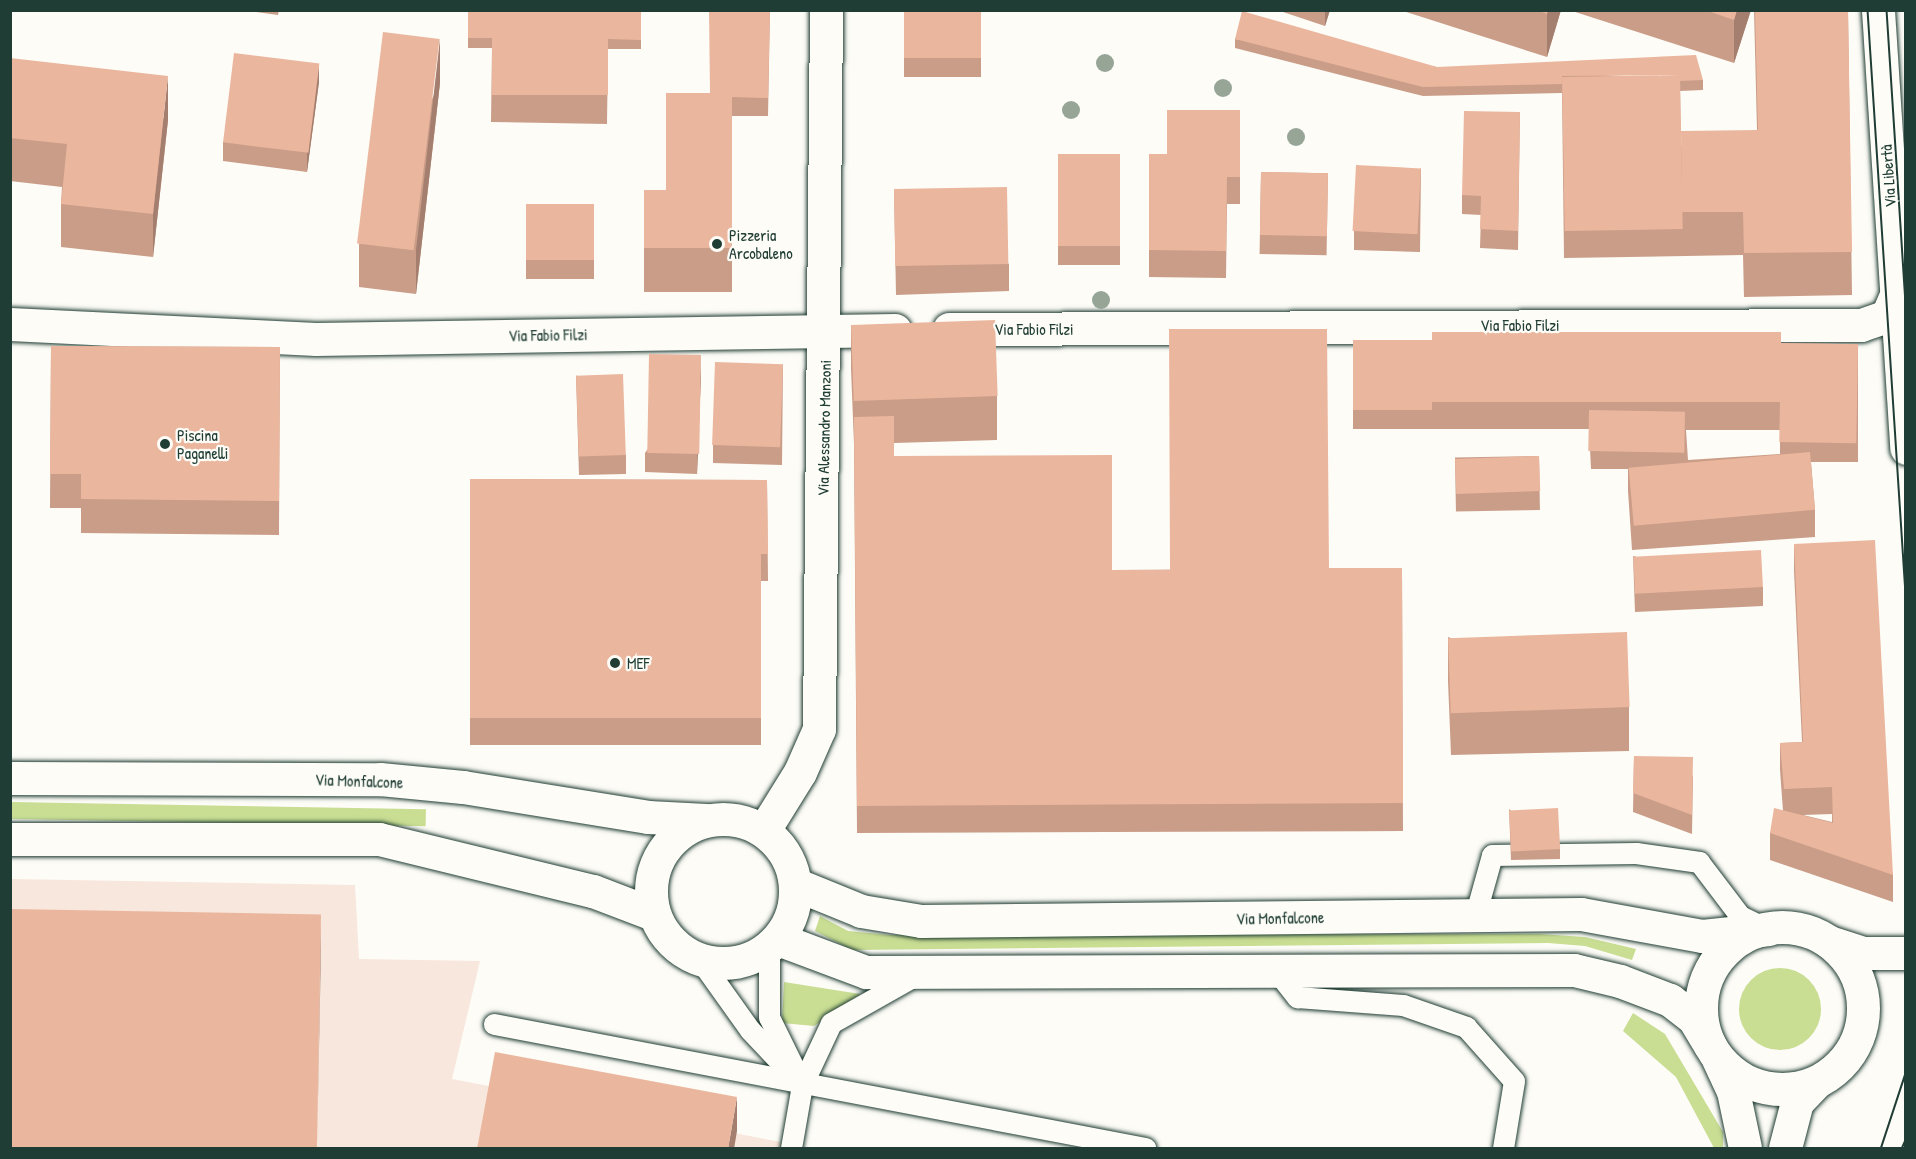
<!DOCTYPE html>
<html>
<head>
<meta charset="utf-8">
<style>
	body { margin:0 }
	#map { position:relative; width:1916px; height:1159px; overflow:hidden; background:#fdfcf7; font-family:"Patrick Hand",sans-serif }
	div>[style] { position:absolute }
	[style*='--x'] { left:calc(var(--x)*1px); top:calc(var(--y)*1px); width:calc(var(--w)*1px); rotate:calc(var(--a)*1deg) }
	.built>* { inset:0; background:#f8e7dc }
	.green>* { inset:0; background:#c9de93; transform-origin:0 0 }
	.round { border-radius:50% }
	.roads { filter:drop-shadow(0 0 2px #1f3d34) drop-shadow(0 0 2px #1f3d34) }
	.service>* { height:21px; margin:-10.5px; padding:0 10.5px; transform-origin:10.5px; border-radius:10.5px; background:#fdfcf7 }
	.minor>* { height:33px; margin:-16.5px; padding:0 16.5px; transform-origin:16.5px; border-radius:16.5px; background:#fdfcf7 }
	.minor>.ring { margin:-16.5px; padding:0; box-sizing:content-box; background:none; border:33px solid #fdfcf7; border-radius:50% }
	.tram>* { height:1.5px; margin:-0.75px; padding:0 0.75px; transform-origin:0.75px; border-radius:0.75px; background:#1f3d34 }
	.trees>* { width:18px; height:18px; margin:-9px; border-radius:50%; background:#96a596 }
	.wall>* { inset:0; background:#ca9d88; transform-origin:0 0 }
	.shaded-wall>* { inset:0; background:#a47f6f }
	.building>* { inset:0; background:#ebb69e; transform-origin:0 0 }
	.dots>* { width:16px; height:16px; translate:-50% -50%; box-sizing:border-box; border:3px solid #fdfcf7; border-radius:50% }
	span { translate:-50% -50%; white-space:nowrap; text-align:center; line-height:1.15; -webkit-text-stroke:4.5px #fdfcf7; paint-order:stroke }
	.street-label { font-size:16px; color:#1f3d34 }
	.poi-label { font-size:16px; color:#1f3d34 }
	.left { translate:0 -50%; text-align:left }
	.frame { position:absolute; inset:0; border:12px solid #1f3d34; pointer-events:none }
</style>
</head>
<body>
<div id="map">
	<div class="built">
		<i style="clip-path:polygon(11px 879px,355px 885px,359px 959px,480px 961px,452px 1079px,812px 1148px,11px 1148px)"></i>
	</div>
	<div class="green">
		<i style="left:11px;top:802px;width:415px;height:17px;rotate:1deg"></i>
		<i style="clip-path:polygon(820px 916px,848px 931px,889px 935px,1540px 934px,1585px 937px,1636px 949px,1632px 960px,1585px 946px,1548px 943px,852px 950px,815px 931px)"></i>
		<i class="round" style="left:1739px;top:968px;width:82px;height:82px"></i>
		<i style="clip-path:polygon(784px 982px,860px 994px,814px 1026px,782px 1023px)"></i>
		<i style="clip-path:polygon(1633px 1013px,1665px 1034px,1723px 1132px,1723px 1148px,1714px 1148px,1676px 1077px,1623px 1031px)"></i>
	</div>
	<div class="roads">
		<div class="service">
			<i style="--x:1475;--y:916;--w:63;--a:-74.4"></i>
			<i style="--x:1492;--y:855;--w:144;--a:-0.8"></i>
			<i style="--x:1636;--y:853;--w:64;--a:8.1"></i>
			<i style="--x:1699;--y:862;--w:68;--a:52.8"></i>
			<i style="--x:1740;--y:916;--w:28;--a:26"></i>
			<i style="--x:769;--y:948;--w:69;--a:90"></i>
			<i style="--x:769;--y:1017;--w:55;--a:63.9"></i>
			<i style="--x:700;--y:960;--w:86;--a:54.5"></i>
			<i style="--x:750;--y:1030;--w:76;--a:46.6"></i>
			<i style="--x:1275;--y:969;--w:36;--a:52"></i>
			<i style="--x:1297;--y:997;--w:106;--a:4.3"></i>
			<i style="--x:1403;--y:1005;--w:67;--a:19.2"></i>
			<i style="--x:1466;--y:1027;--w:72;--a:48.4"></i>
			<i style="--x:1514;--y:1081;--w:68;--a:99.3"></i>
			<i style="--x:494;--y:1024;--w:663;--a:10.78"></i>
			<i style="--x:791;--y:1148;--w:64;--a:-80.1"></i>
			<i style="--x:802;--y:1085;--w:68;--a:-64.9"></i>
			<i style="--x:831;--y:1023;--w:98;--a:-29.5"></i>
		</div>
		<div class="minor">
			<i style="--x:1878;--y:10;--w:439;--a:86.3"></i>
			<i style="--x:10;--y:324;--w:306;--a:2.8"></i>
			<i style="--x:316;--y:339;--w:579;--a:-0.89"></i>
			<i style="--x:949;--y:329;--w:912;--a:-0.25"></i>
			<i style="--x:1861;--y:325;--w:28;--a:-19"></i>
			<i style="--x:1887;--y:316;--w:23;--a:-67"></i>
			<i style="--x:10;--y:778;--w:370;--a:0.2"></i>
			<i style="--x:380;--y:779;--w:83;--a:5.5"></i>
			<i style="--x:463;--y:787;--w:187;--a:9.2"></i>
			<i style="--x:648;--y:817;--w:58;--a:3"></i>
			<i class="ring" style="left:651px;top:819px;width:111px;height:111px"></i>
			<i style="--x:764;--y:830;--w:68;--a:-58.2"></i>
			<i style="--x:800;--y:772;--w:47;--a:-66.2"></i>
			<i style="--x:819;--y:729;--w:719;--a:-89.44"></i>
			<i style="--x:10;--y:839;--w:369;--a:0"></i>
			<i style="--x:379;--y:839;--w:220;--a:13.7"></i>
			<i style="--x:593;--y:891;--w:64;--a:21"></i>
			<i style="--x:795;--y:884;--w:71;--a:22.2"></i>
			<i style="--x:861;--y:911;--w:61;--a:9.5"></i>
			<i style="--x:921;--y:921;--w:660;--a:-0.61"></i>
			<i style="--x:1581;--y:914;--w:123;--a:10.3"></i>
			<i style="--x:1702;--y:936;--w:67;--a:-6"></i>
			<i class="ring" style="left:1701px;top:927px;width:129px;height:129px"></i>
			<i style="--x:778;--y:939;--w:94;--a:20.6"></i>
			<i style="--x:866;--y:972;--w:708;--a:-0.16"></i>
			<i style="--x:1574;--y:970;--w:47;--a:13.4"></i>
			<i style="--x:1620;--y:981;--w:53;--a:20.8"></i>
			<i style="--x:1670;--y:1000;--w:31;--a:38"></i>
			<i style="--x:1694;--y:1019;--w:31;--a:59"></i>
			<i style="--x:1829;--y:942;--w:35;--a:18"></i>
			<i style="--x:1862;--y:953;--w:44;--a:0"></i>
			<i style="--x:1718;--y:1059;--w:35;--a:65"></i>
			<i style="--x:1733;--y:1091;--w:58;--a:78.1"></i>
			<i style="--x:1785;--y:1148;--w:48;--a:-75.4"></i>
			<i style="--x:1797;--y:1102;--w:28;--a:-46"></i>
		</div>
	</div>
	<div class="tram">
		<i style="--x:1868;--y:10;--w:586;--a:86.28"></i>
		<i style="--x:1887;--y:10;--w:291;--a:86.3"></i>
		<i style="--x:1881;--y:1148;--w:80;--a:-71.8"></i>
		<i style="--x:1902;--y:1148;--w:10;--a:-66"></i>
	</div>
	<div class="trees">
		<i style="left:1105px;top:63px"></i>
		<i style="left:1223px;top:88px"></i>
		<i style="left:1071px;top:110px"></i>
		<i style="left:1296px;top:137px"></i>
		<i style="left:1101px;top:300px"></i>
	</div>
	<div class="wall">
		<i style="clip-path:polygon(242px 10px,279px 10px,278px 15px)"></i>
		<i style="clip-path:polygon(468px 10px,641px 11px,641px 49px,608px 49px,607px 124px,491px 122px,492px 48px,468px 48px)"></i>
		<i style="clip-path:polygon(770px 10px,768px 116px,732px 116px,732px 292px,644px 292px,644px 190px,666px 190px)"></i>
		<i style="left:904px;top:10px;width:77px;height:67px"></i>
		<i style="clip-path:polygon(1277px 10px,1330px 10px,1325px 26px)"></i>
		<i style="clip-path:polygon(1400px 10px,1561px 10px,1547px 57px)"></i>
		<i style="clip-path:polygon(1569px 10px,1751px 10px,1734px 63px)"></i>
		<i style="clip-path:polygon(1754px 10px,1848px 10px,1852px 295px,1744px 297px,1743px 255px,1564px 258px,1562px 93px,1423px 96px,1235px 48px,1235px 39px,1437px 67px,1703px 80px,1703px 90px,1680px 91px,1681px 145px,1757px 130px)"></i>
		<i style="clip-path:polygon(10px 58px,168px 120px,153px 257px,61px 247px,61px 204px,62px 187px,10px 181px)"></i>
		<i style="clip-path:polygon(319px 82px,307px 172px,223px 161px,223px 142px)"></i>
		<i style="clip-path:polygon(440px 83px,416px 294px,359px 287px,359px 244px)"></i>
		<i style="clip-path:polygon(1240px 110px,1240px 204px,1227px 204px,1226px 278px,1149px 277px,1149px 154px,1167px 154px)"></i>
		<i style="clip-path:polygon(1520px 112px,1518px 250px,1480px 248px,1481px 215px,1462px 214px,1462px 195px)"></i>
		<i style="left:1058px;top:154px;width:62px;height:111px"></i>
		<i style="clip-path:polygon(1421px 168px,1420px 252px,1354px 250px,1354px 231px)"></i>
		<i style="left:1261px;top:172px;width:67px;height:82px;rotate:1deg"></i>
		<i style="clip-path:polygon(894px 190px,1009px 264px,1009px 291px,896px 295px)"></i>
		<i style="left:526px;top:204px;width:68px;height:75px"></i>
		<i style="clip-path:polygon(851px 325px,997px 396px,997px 440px,894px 443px,894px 456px,1112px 570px,1402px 568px,1403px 831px,857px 833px,854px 444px,851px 369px)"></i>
		<i style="clip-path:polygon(evenodd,1353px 340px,1858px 344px,1858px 462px,1811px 462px,1815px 510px,1815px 537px,1632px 550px,1628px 491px,1628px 469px,1591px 469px,1589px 429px,1353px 429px,1353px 340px,1686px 430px,1780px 430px,1780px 454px,1688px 460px,1686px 430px)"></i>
		<i style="clip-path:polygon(51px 346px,280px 347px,279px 535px,81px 533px,81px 508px,50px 508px)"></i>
		<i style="clip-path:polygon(783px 364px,782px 465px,713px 463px,713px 445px)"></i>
		<i style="clip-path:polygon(701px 374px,697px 474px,645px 472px,645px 453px)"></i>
		<i style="clip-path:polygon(576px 375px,626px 455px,626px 474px,579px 475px)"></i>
		<i style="left:1539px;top:456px;width:54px;height:84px;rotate:89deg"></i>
		<i style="clip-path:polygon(470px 479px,767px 480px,768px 581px,761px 581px,761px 745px,470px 745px)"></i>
		<i style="clip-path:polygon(evenodd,1794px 544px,1893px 875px,1893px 902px,1770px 860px,1770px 833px,1783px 811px,1780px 770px,1780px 743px,1802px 742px,1794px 571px,1794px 544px,1832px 814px,1832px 822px,1803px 815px,1832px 814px)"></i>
		<i style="clip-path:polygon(1633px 556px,1763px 587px,1763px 606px,1635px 612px)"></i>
		<i style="clip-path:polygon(1448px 637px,1629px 707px,1629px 751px,1451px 755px,1448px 681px)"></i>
		<i style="clip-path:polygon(1634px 756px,1693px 776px,1692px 834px,1633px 812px)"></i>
		<i style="clip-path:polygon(1509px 809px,1560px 849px,1560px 859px,1511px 860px)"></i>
	</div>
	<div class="shaded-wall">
		<i style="clip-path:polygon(1325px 10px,1330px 10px,1325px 26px)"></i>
		<i style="clip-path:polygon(1548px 10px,1561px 10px,1547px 57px,1547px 14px)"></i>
		<i style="clip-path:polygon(1737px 10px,1751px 10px,1734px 63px,1734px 20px)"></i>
		<i style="clip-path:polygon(440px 39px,440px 83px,416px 294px,416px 250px)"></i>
		<i style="clip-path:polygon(319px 63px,319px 82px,307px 172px,307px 153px)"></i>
		<i style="clip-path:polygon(168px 76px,168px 120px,153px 257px,153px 214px)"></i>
		<i style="clip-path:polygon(701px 355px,701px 374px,697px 474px,697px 455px)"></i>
		<i style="clip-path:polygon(321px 915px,321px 948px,317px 1149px)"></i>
		<i style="clip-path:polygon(737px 1097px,737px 1131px,734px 1149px,728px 1149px)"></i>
	</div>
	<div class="building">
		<i style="clip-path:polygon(468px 10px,641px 11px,641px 40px,608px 39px,608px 22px,492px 21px,492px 38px,468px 38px)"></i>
		<i style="clip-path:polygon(709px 10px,770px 10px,768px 98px,732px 97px,732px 93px,710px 93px)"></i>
		<i style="left:904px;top:10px;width:77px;height:48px"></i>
		<i style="clip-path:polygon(1537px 10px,1548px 10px,1547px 14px)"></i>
		<i style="clip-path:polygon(1705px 10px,1737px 10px,1734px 20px)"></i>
		<i style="clip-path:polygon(1755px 10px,1848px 10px,1852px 252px,1744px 253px,1743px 212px,1682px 212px,1681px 131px,1758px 130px)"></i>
		<i style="clip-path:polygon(1242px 11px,1437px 67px,1696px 55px,1703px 80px,1680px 81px,1680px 75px,1562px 76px,1562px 84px,1423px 87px,1235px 39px)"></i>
		<i style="left:492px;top:21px;width:116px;height:74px"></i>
		<i style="left:383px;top:32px;width:57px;height:213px;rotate:7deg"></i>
		<i style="left:234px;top:53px;width:86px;height:90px;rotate:7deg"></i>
		<i style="clip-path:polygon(10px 58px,168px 76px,153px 214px,61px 204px,67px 144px,10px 138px)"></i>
		<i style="left:1680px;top:75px;width:154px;height:118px;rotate:89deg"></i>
		<i style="clip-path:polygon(666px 93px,732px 93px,732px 248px,644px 248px,644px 190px,666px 190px)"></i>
		<i style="clip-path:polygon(1167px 110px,1240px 110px,1240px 177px,1227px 177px,1226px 251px,1149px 250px,1149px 154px,1167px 154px)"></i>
		<i style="clip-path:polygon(1464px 111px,1520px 112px,1518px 231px,1480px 229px,1481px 196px,1462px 195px)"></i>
		<i style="left:1058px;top:154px;width:62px;height:92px"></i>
		<i style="left:1356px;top:165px;width:65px;height:66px;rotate:3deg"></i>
		<i style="left:1261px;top:172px;width:67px;height:63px;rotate:1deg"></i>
		<i style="left:1007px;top:187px;width:77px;height:113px;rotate:89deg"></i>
		<i style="left:526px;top:204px;width:68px;height:56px"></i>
		<i style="left:995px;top:320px;width:76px;height:144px;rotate:88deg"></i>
		<i style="clip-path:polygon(1169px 329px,1327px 329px,1329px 568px,1402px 568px,1403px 803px,857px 806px,854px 417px,894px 416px,894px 456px,1112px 455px,1112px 570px,1170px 570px)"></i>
		<i style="left:1432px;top:332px;width:349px;height:70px"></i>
		<i style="left:1353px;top:340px;width:79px;height:70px"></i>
		<i style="left:1781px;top:343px;width:77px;height:99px;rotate:1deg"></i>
		<i style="clip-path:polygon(51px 346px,280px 347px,279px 501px,81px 499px,81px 474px,50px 474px)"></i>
		<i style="left:649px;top:354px;width:52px;height:99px;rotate:1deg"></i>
		<i style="left:715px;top:362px;width:68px;height:83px;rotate:2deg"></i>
		<i style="left:623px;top:374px;width:81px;height:47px;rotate:88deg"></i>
		<i style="left:1589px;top:410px;width:96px;height:41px;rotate:1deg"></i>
		<i style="left:1810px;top:452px;width:58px;height:182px;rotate:85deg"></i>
		<i style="left:1539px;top:456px;width:35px;height:84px;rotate:88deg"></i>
		<i style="clip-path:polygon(470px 479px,767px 480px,768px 554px,761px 554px,761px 718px,470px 718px)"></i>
		<i style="clip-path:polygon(1875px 540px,1893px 875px,1770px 833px,1774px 808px,1833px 823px,1832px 787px,1784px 789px,1780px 743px,1803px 742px,1794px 544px)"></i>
		<i style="left:1761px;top:550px;width:37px;height:128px;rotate:87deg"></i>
		<i style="left:1627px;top:632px;width:75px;height:179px;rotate:88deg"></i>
		<i style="clip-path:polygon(1634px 756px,1693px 757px,1692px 815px,1633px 793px)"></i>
		<i style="left:1558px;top:808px;width:41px;height:49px;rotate:87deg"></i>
		<i style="left:10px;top:909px;width:311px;height:240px;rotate:1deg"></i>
		<i style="clip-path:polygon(495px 1052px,737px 1097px,728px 1149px,477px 1149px)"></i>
	</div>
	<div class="dots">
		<i style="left:717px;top:244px;background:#1f3d34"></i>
		<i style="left:165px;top:444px;background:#1f3d34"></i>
		<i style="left:615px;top:663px;background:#1f3d34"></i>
	</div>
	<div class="street-label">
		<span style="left:1888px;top:176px;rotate:-94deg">Via Libertà</span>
		<span style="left:1520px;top:325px">Via Fabio Filzi</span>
		<span style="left:1034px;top:329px">Via Fabio Filzi</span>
		<span style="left:548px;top:335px;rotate:-1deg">Via Fabio Filzi</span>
		<span style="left:824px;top:428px;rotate:-89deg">Via Alessandro Manzoni</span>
		<span style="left:359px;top:781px;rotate:2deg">Via Monfalcone</span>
		<span style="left:1280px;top:918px;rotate:-1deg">Via Monfalcone</span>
	</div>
	<div class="poi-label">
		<span class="left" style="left:729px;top:244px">Pizzeria<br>Arcobaleno</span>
		<span class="left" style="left:177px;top:444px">Piscina<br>Paganelli</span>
		<span class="left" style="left:627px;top:663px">MEF</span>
	</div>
	<div class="frame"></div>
</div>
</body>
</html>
